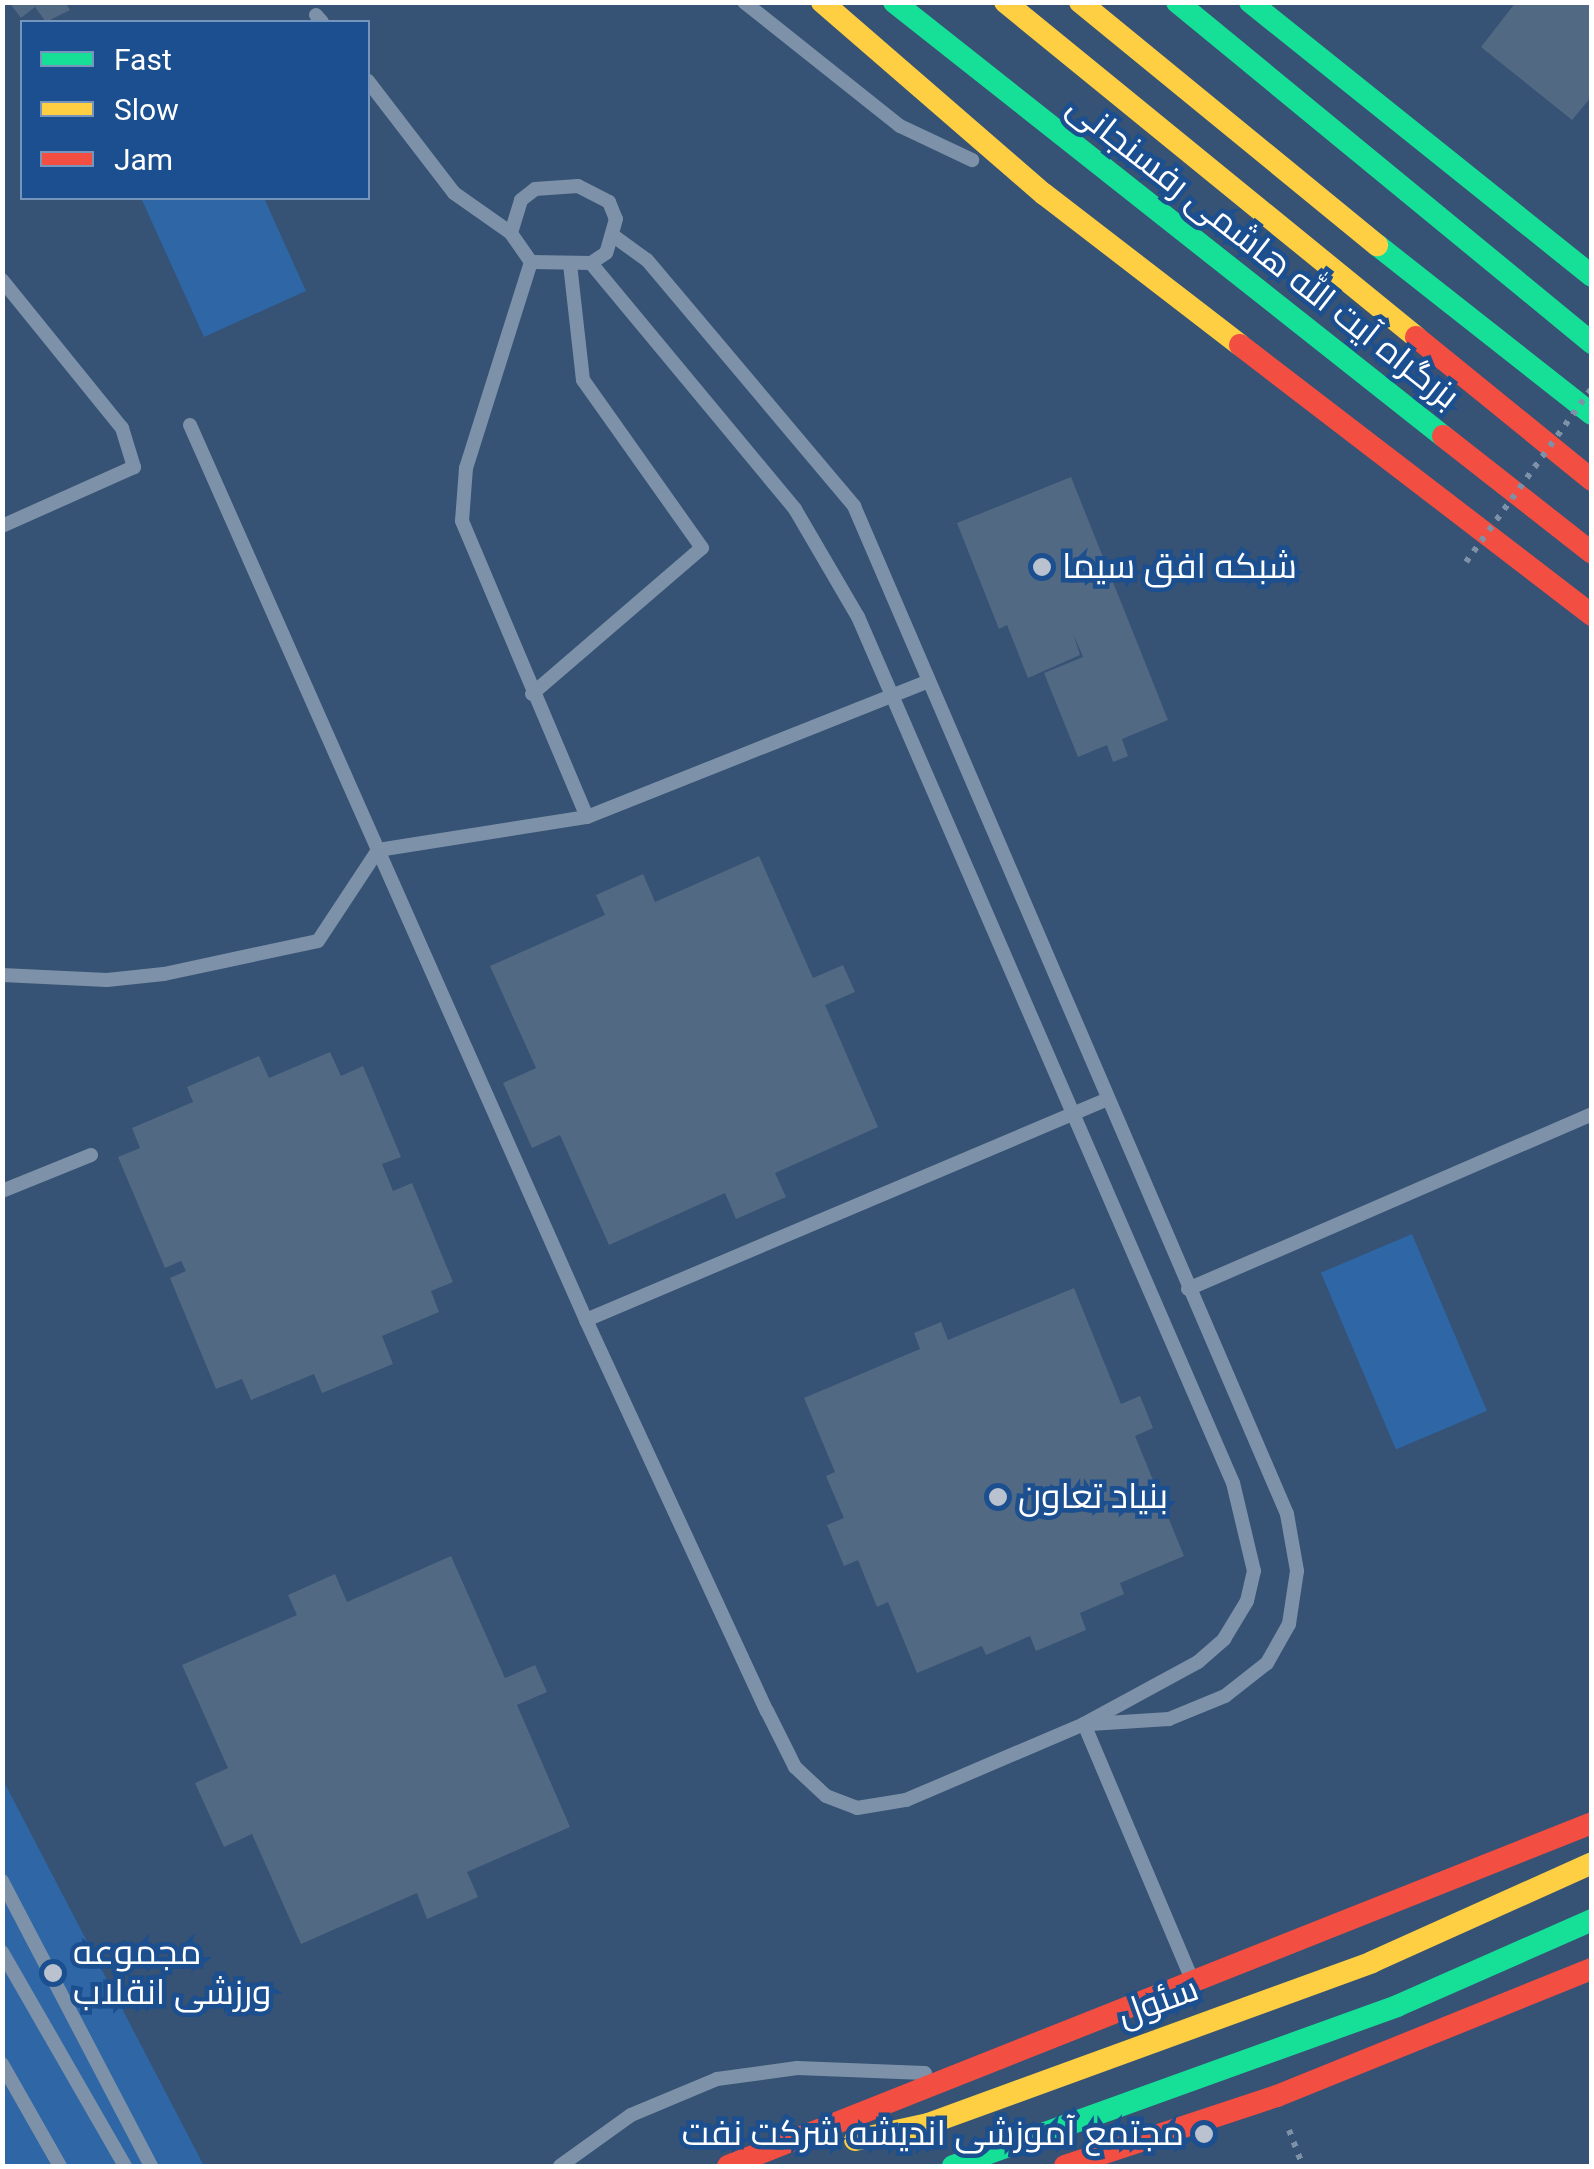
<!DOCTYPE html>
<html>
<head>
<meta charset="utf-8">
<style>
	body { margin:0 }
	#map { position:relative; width:1594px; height:2169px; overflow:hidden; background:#365274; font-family:Roboto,Cairo,sans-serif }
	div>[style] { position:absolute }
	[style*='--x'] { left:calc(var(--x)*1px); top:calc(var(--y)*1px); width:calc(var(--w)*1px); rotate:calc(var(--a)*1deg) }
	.green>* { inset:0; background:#2f66a5; transform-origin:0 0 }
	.building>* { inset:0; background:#526984 }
	.path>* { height:6px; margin-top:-3px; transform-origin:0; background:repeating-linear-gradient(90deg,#7d92a8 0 5px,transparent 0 13px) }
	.lane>* { height:14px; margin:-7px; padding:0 7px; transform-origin:7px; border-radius:7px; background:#7d92a8 }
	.fast>* { height:22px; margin:-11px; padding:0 11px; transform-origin:11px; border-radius:11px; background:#16e098 }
	.slow>* { height:22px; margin:-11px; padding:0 11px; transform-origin:11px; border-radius:11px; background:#ffcf43 }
	.jam>* { height:22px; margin:-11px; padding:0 11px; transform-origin:11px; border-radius:11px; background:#f24e42 }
	.path-bridge>* { height:6px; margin-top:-3px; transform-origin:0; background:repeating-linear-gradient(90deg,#7d92a8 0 5px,transparent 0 13px) }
	.dots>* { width:28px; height:28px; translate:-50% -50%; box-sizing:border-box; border:5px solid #1b4f8f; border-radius:50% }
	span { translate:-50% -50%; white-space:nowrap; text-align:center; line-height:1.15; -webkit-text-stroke:9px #1b4f8f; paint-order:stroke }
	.street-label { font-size:35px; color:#fff }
	.poi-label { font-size:35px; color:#fff }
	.left { translate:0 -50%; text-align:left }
	.right { translate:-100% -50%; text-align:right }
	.frame { position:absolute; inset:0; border:5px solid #fff; pointer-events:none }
	.legend { position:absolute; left:20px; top:20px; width:350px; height:180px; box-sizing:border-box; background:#1b4f8f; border:2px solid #7695bc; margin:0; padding:12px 18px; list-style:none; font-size:30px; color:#fff }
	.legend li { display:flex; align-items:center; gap:20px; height:50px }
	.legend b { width:50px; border:2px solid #7695bc }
</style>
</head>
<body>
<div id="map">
	<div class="green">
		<i style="clip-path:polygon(141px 198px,264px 198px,306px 291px,204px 337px)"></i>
		<i style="left:1412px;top:1234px;width:192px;height:99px;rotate:67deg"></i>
		<i style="clip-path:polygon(3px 1780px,204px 2166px,3px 2166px)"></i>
	</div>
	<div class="building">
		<i style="clip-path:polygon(9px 2px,65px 2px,70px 10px,46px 22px,35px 7px,21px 18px)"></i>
		<i style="clip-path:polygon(1516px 2px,1592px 2px,1592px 96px,1572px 120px,1481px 47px)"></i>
		<i style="clip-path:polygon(1071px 477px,1168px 720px,1122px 739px,1128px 756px,1113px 762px,1107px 745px,1078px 757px,1044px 673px,1083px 657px,1073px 633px,1080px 655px,1028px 678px,1007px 625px,999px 629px,957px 523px)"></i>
		<i style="clip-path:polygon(759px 856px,813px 978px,843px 965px,855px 992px,825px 1005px,878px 1127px,775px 1173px,786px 1197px,736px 1219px,725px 1193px,609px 1245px,560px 1135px,532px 1148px,503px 1083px,536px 1068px,490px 966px,605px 915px,596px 895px,643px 874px,655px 902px)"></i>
		<i style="clip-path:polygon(330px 1052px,341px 1076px,363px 1066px,401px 1157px,382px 1164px,393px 1191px,412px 1183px,453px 1282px,431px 1291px,439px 1312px,382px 1336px,393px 1364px,322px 1393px,314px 1374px,251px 1400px,242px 1379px,216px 1389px,170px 1278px,186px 1271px,181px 1261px,165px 1268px,118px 1157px,140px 1148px,132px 1128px,193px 1102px,187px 1087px,259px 1056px,269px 1078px)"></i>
		<i style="clip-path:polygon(1074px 1288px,1121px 1404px,1140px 1396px,1153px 1428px,1135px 1436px,1184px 1556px,1120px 1583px,1124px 1594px,1080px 1613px,1086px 1630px,1036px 1651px,1030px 1636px,986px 1655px,982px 1646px,917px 1673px,888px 1602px,877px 1607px,858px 1560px,844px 1566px,827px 1525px,844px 1518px,826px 1476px,835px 1472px,804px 1398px,920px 1349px,914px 1333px,941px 1322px,948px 1340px)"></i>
		<i style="clip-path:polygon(451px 1556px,505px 1678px,535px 1665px,547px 1692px,517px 1705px,570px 1827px,467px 1872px,478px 1897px,427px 1919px,417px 1893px,301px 1944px,252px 1834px,224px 1847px,195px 1783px,228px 1768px,182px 1665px,297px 1615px,288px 1595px,335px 1574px,347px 1602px)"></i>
	</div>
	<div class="path">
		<i style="--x:1289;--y:2130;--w:39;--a:69"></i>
	</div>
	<div class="lane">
		<i style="--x:744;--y:2;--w:199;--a:38.5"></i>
		<i style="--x:900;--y:126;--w:80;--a:25.3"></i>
		<i style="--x:316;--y:15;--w:9;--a:49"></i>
		<i style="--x:368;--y:81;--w:141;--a:52.5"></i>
		<i style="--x:454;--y:193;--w:70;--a:35.1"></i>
		<i style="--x:578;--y:186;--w:35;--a:27"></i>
		<i style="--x:609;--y:202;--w:18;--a:68"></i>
		<i style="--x:616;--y:219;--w:35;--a:106"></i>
		<i style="--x:606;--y:253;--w:18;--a:146"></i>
		<i style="--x:591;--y:263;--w:60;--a:-179"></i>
		<i style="--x:531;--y:262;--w:35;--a:-125"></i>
		<i style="--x:511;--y:233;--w:34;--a:-73"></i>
		<i style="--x:521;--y:200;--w:18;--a:-38"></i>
		<i style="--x:535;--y:189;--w:43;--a:-4"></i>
		<i style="--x:615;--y:237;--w:39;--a:36"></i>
		<i style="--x:647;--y:260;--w:322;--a:49.9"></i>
		<i style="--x:854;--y:506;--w:1097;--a:66.75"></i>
		<i style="--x:1287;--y:1514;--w:58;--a:80"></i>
		<i style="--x:1297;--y:1571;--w:54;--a:98.6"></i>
		<i style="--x:1289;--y:1624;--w:45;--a:119.4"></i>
		<i style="--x:1267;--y:1663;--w:53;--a:141.8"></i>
		<i style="--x:1225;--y:1696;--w:61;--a:157.7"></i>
		<i style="--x:1169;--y:1719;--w:79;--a:176.4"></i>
		<i style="--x:531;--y:262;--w:216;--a:107.5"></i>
		<i style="--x:466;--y:468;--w:53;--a:94.3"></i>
		<i style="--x:462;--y:521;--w:321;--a:67.1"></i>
		<i style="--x:2;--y:280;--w:191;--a:51"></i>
		<i style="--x:122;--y:428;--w:41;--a:72.9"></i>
		<i style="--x:134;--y:467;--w:145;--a:155.9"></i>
		<i style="--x:190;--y:425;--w:979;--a:66.13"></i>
		<i style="--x:586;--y:1320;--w:567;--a:-22.95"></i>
		<i style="--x:532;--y:694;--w:224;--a:-40.7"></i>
		<i style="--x:702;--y:548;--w:206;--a:-125.3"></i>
		<i style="--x:583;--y:380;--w:116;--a:-96.4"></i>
		<i style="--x:2;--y:975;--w:105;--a:2.7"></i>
		<i style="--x:107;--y:980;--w:57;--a:-6"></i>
		<i style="--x:164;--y:974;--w:157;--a:-12.1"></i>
		<i style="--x:318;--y:941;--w:109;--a:-56.6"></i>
		<i style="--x:378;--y:850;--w:212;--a:-9"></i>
		<i style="--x:587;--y:817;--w:366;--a:-21.7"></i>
		<i style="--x:2;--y:1191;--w:96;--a:-22"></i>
		<i style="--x:1188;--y:1289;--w:440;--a:-23.4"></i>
		<i style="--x:586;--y:1320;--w:431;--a:65.2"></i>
		<i style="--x:767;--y:1711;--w:63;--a:63.4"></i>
		<i style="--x:795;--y:1767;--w:42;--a:43.1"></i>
		<i style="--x:826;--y:1796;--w:33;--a:21"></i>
		<i style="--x:857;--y:1808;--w:50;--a:-9.3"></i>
		<i style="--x:906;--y:1800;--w:194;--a:-23.1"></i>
		<i style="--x:1084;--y:1724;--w:130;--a:-28.5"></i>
		<i style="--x:1198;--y:1662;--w:35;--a:-41"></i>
		<i style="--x:1224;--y:1639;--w:44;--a:-58.8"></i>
		<i style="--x:1247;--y:1601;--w:31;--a:-77"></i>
		<i style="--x:1254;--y:1571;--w:90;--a:-103.4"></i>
		<i style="--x:1233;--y:1483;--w:944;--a:-113.41"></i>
		<i style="--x:858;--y:617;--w:125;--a:-120.3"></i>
		<i style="--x:795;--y:509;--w:320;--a:-129.7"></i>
		<i style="--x:1084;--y:1724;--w:275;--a:67.1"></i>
		<i style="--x:2;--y:1881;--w:322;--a:62.4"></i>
		<i style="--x:2;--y:1952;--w:247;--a:60.1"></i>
		<i style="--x:2;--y:2064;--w:117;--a:60.4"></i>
		<i style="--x:560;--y:2166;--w:87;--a:-35.7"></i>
		<i style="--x:631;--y:2115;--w:93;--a:-22.7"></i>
		<i style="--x:717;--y:2079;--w:81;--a:-7.8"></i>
		<i style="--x:797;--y:2068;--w:128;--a:2.2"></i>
	</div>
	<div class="fast">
		<i style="--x:894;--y:2;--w:700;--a:38.33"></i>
		<i style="--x:1177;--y:2;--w:537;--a:39.41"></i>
		<i style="--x:1250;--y:2;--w:438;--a:38.7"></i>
		<i style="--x:1377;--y:245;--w:273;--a:38.2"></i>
		<i style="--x:953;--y:2166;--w:472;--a:-19.8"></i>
		<i style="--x:1397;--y:2006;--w:213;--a:-23.8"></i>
	</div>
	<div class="slow">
		<i style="--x:822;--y:2;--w:294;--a:40.9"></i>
		<i style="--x:1044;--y:194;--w:247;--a:37.6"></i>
		<i style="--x:1005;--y:2;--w:530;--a:39.18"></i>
		<i style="--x:1080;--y:2;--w:384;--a:39.3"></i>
		<i style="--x:855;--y:2140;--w:75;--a:-12.4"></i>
		<i style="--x:928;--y:2124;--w:473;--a:-20"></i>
		<i style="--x:1372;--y:1962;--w:241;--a:-24.2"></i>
	</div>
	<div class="jam">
		<i style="--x:1416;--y:337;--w:227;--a:39.1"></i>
		<i style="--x:1240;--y:345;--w:444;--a:37.5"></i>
		<i style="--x:1443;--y:436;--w:189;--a:38.1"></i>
		<i style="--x:728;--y:2166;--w:930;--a:-21.65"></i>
		<i style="--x:1065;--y:2166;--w:223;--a:-18.3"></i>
		<i style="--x:1277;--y:2096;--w:340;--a:-22"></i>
	</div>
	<div class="path-bridge">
		<i style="--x:1466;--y:562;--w:215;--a:-54.1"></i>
	</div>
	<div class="dots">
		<i style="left:1042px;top:567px;background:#b9c2ce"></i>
		<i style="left:998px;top:1497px;background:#b9c2ce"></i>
		<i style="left:53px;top:1973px;background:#b9c2ce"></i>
		<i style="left:1204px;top:2134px;background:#b9c2ce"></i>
	</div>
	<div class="street-label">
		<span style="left:1263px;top:252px;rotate:38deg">بزرگراه آیت الله هاشمی رفسنجانی</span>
		<span style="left:1158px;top:2002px;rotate:-20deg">سئول</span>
	</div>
	<div class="poi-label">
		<span class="left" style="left:1062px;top:567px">شبکه افق سیما</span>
		<span class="left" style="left:1018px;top:1497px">بنیاد تعاون</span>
		<span class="left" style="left:73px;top:1973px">مجموعه<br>ورزشی انقلاب</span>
		<span class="right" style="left:1184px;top:2134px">مجتمع آموزشی اندیشه شرکت نفت</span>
	</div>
	<div class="frame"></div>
	<ul class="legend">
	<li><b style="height:12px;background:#16e098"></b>Fast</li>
	<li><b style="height:12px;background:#ffcf43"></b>Slow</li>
	<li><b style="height:12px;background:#f24e42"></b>Jam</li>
	</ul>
</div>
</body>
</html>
